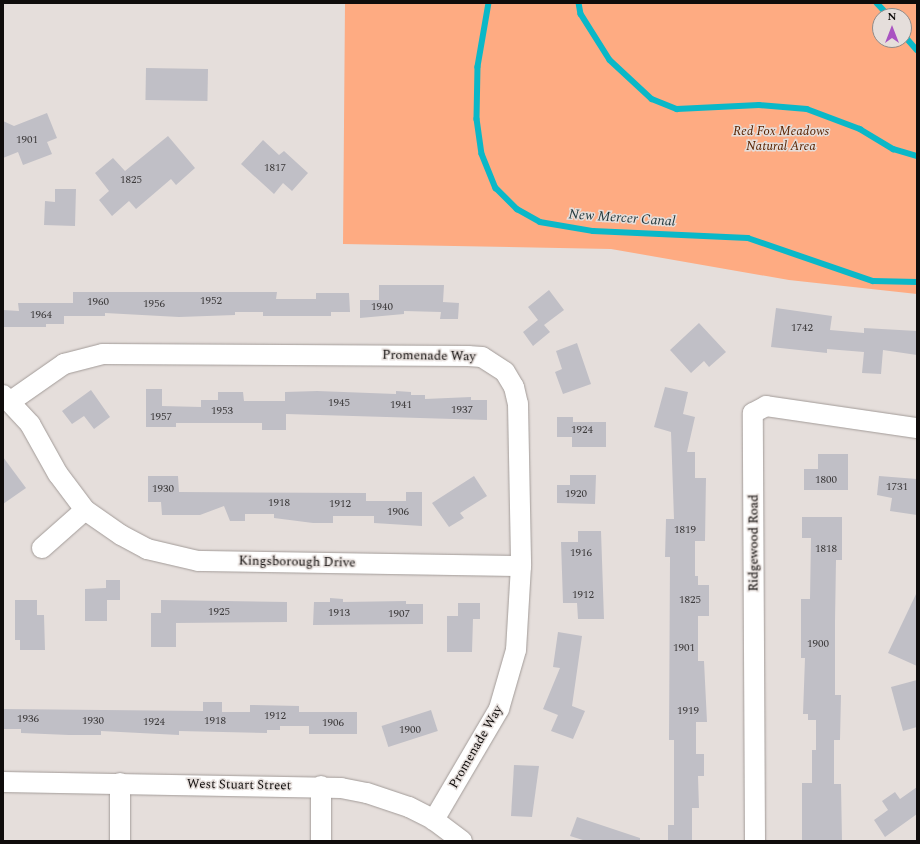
<!DOCTYPE html>
<html>
<head>
<meta charset="utf-8">
<style>
	body { margin:0 }
	#map { position:relative; width:920px; height:844px; overflow:hidden; background:#e5dedb; font-family:Spectral,serif }
	div>[style] { position:absolute }
	[style*='--x'] { left:calc(var(--x)*1px); top:calc(var(--y)*1px); width:calc(var(--w)*1px); rotate:calc(var(--a)*1deg) }
	.green>* { inset:0; background:#feab82 }
	.stream>* { height:5.5px; margin:-2.75px; padding:0 2.75px; transform-origin:2.75px; border-radius:2.75px; background:#0ab8c8 }
	.building>* { inset:0; background:#c0bfc6; transform-origin:0 0 }
	.roads { filter:drop-shadow(0 0 1px #a29b98) drop-shadow(0 0 1px #a29b98) }
	.minor>* { height:20px; margin:-10px; padding:0 10px; transform-origin:10px; border-radius:10px; background:#fff }
	span { translate:-50% -50%; white-space:nowrap; text-align:center; line-height:1.15; -webkit-text-stroke:3px #e5dedb; paint-order:stroke }
	.number-label { font-size:11px; color:#3b393a }
	.number-label span { -webkit-text-stroke-width:0 }
	.park-label { font-size:13px; color:#582200; font-style:italic }
	.street-label { font-size:13px; color:#0f0c0b }
	.water-label { font-size:14px; color:#1f363a; font-style:italic }
	.frame { position:absolute; inset:0; border:4px solid #0f0c0b; pointer-events:none }
	.north { position:absolute; left:872px; top:8px; width:40px; height:40px; box-sizing:border-box; background:#e5dedb; border:1px solid #8f8a88; border-radius:50%; rotate:0deg; font-size:11px; font-weight:700; line-height:16px; text-align:center; color:#0f0c0b }
	.north::after { content:''; display:block; margin:auto; width:14px; height:18px; background:#a953c1; clip-path:polygon(50% 0,100% 100%,50% 72%,0 100%) }
</style>
</head>
<body>
<div id="map">
	<div class="green">
		<i style="clip-path:polygon(evenodd,345px 3px,917px 3px,917px 294px,789px 280px,611px 249px,343px 244px,345px 3px,880px 16px,904px 16px,904px 40px,880px 40px,880px 16px)"></i>
	</div>
	<div class="stream">
		<i style="--x:489;--y:3;--w:65;--a:99.8"></i>
		<i style="--x:478;--y:67;--w:52;--a:91.1"></i>
		<i style="--x:477;--y:119;--w:35;--a:82"></i>
		<i style="--x:482;--y:154;--w:37;--a:68"></i>
		<i style="--x:496;--y:188;--w:30;--a:45"></i>
		<i style="--x:517;--y:209;--w:26;--a:29"></i>
		<i style="--x:540;--y:222;--w:54;--a:9.6"></i>
		<i style="--x:593;--y:231;--w:155;--a:2.6"></i>
		<i style="--x:748;--y:238;--w:132;--a:19"></i>
		<i style="--x:873;--y:281;--w:44;--a:1.3"></i>
		<i style="--x:579;--y:3;--w:11;--a:80"></i>
		<i style="--x:581;--y:14;--w:54;--a:57.8"></i>
		<i style="--x:610;--y:60;--w:57;--a:42.9"></i>
		<i style="--x:652;--y:99;--w:27;--a:22"></i>
		<i style="--x:677;--y:109;--w:82;--a:-2.8"></i>
		<i style="--x:759;--y:105;--w:48;--a:4.8"></i>
		<i style="--x:807;--y:109;--w:57;--a:20.7"></i>
		<i style="--x:860;--y:129;--w:39;--a:31"></i>
		<i style="--x:893;--y:149;--w:25;--a:16"></i>
		<i style="--x:877;--y:3;--w:18;--a:47"></i>
		<i style="--x:904;--y:35;--w:20;--a:49"></i>
	</div>
	<div class="building">
		<i style="left:146px;top:68px;width:62px;height:32px;rotate:1deg"></i>
		<i style="clip-path:polygon(47px 113px,57px 138px,47px 142px,52px 154px,23px 165px,18px 152px,3px 158px,3px 121px,14px 126px)"></i>
		<i style="clip-path:polygon(168px 136px,195px 168px,176px 185px,171px 179px,136px 209px,129px 201px,112px 216px,99px 200px,109px 191px,95px 173px,113px 158px,125px 171px)"></i>
		<i style="clip-path:polygon(263px 140px,279px 155px,284px 151px,308px 173px,292px 191px,283px 183px,274px 194px,241px 164px)"></i>
		<i style="clip-path:polygon(55px 189px,76px 189px,75px 226px,44px 225px,45px 201px,55px 202px)"></i>
		<i style="clip-path:polygon(379px 285px,444px 285px,443px 302px,459px 303px,458px 319px,440px 319px,441px 312px,404px 311px,404px 314px,360px 318px,360px 300px,379px 300px)"></i>
		<i style="clip-path:polygon(549px 290px,564px 310px,544px 325px,550px 332px,533px 346px,523px 332px,538px 320px,528px 307px)"></i>
		<i style="clip-path:polygon(73px 292px,277px 292px,276px 299px,316px 299px,316px 293px,349px 293px,350px 312px,331px 312px,331px 316px,263px 316px,263px 312px,235px 312px,235px 315px,179px 317px,105px 313px,105px 316px,64px 316px,64px 324px,46px 324px,46px 327px,3px 327px,3px 310px,19px 311px,18px 303px,73px 303px)"></i>
		<i style="clip-path:polygon(776px 308px,832px 316px,830px 330px,864px 333px,864px 328px,917px 331px,917px 355px,883px 350px,881px 374px,862px 373px,864px 352px,827px 349px,827px 353px,771px 347px)"></i>
		<i style="clip-path:polygon(699px 323px,726px 352px,709px 367px,704px 361px,691px 373px,670px 350px)"></i>
		<i style="clip-path:polygon(577px 343px,591px 384px,563px 394px,555px 372px,562px 369px,556px 351px)"></i>
		<i style="clip-path:polygon(665px 387px,688px 392px,683px 414px,695px 417px,687px 452px,695px 452px,695px 478px,706px 478px,705px 541px,695px 541px,695px 576px,698px 576px,698px 585px,709px 585px,709px 616px,698px 616px,698px 661px,704px 661px,707px 722px,696px 722px,696px 754px,704px 754px,704px 776px,698px 776px,699px 808px,692px 808px,692px 841px,668px 841px,668px 825px,674px 825px,674px 740px,669px 740px,670px 557px,665px 557px,666px 519px,674px 519px,671px 432px,654px 427px)"></i>
		<i style="clip-path:polygon(146px 389px,162px 389px,162px 406px,201px 407px,201px 400px,218px 400px,218px 392px,243px 392px,244px 401px,285px 401px,285px 392px,317px 391px,396px 394px,396px 391px,411px 392px,411px 395px,425px 395px,425px 399px,471px 397px,471px 400px,487px 400px,487px 420px,286px 414px,286px 430px,262px 430px,262px 423px,176px 423px,176px 427px,146px 427px)"></i>
		<i style="clip-path:polygon(91px 390px,110px 417px,94px 429px,84px 416px,72px 424px,62px 411px)"></i>
		<i style="clip-path:polygon(557px 417px,573px 417px,573px 422px,606px 422px,606px 447px,572px 447px,572px 437px,557px 437px)"></i>
		<i style="clip-path:polygon(818px 454px,848px 454px,848px 490px,804px 490px,804px 469px,818px 469px)"></i>
		<i style="clip-path:polygon(3px 457px,26px 488px,3px 504px)"></i>
		<i style="clip-path:polygon(570px 475px,596px 475px,595px 504px,557px 503px,557px 485px,570px 485px)"></i>
		<i style="clip-path:polygon(148px 476px,178px 476px,179px 492px,366px 493px,366px 501px,406px 501px,406px 492px,422px 492px,422px 526px,374px 523px,374px 516px,333px 516px,333px 523px,313px 523px,274px 518px,274px 514px,245px 514px,245px 521px,230px 521px,224px 506px,200px 515px,162px 515px,161px 502px,148px 502px)"></i>
		<i style="clip-path:polygon(474px 476px,487px 496px,460px 513px,464px 518px,449px 527px,432px 503px)"></i>
		<i style="clip-path:polygon(879px 476px,917px 479px,917px 515px,890px 511px,892px 498px,877px 495px)"></i>
		<i style="clip-path:polygon(802px 517px,842px 517px,842px 560px,836px 560px,835px 622px,835px 695px,841px 695px,840px 740px,834px 740px,834px 784px,841px 784px,842px 841px,802px 841px,802px 783px,812px 783px,812px 750px,816px 750px,816px 720px,808px 720px,808px 714px,803px 714px,805px 658px,801px 658px,801px 599px,810px 599px,811px 538px,802px 538px)"></i>
		<i style="clip-path:polygon(578px 531px,601px 531px,604px 619px,578px 619px,577px 603px,563px 603px,561px 542px,578px 542px)"></i>
		<i style="clip-path:polygon(106px 580px,120px 580px,120px 600px,107px 600px,107px 621px,85px 621px,85px 589px,106px 588px)"></i>
		<i style="clip-path:polygon(917px 592px,917px 666px,888px 653px)"></i>
		<i style="clip-path:polygon(330px 598px,343px 599px,343px 602px,406px 601px,406px 604px,423px 604px,423px 624px,313px 625px,314px 602px,330px 602px)"></i>
		<i style="clip-path:polygon(15px 600px,37px 600px,37px 615px,44px 615px,45px 650px,20px 650px,20px 640px,15px 640px)"></i>
		<i style="clip-path:polygon(161px 600px,287px 602px,287px 622px,176px 623px,176px 647px,151px 647px,151px 613px,161px 613px)"></i>
		<i style="clip-path:polygon(458px 603px,480px 603px,480px 619px,473px 619px,472px 652px,447px 652px,447px 616px,458px 616px)"></i>
		<i style="clip-path:polygon(558px 632px,582px 636px,572px 706px,585px 711px,573px 739px,551px 731px,558px 715px,543px 709px,560px 668px,553px 667px)"></i>
		<i style="clip-path:polygon(917px 680px,917px 727px,903px 731px,891px 687px)"></i>
		<i style="clip-path:polygon(203px 702px,222px 702px,222px 712px,250px 712px,250px 705px,299px 706px,299px 712px,357px 712px,357px 734px,309px 734px,309px 726px,280px 726px,280px 730px,267px 730px,267px 733px,179px 731px,179px 735px,101px 731px,101px 735px,69px 735px,21px 733px,21px 729px,4px 729px,4px 709px,203px 711px)"></i>
		<i style="left:431px;top:710px;width:22px;height:52px;rotate:72deg"></i>
		<i style="clip-path:polygon(514px 765px,539px 766px,532px 817px,511px 816px)"></i>
		<i style="clip-path:polygon(917px 787px,917px 814px,885px 837px,874px 820px,888px 810px,882px 801px,895px 792px,900px 799px)"></i>
		<i style="clip-path:polygon(577px 817px,640px 838px,640px 841px,586px 841px,570px 836px)"></i>
	</div>
	<div class="roads">
		<div class="minor">
			<i style="--x:3;--y:395;--w:40;--a:47"></i>
			<i style="--x:30;--y:424;--w:57;--a:60.8"></i>
			<i style="--x:58;--y:474;--w:45;--a:53.1"></i>
			<i style="--x:85;--y:510;--w:44;--a:34.8"></i>
			<i style="--x:121;--y:535;--w:30;--a:28"></i>
			<i style="--x:147;--y:549;--w:52;--a:13.2"></i>
			<i style="--x:198;--y:561;--w:323;--a:0.9"></i>
			<i style="--x:11;--y:401;--w:65;--a:-34.9"></i>
			<i style="--x:64;--y:364;--w:40;--a:-14.4"></i>
			<i style="--x:103;--y:354;--w:365;--a:0.3"></i>
			<i style="--x:468;--y:356;--w:14;--a:4"></i>
			<i style="--x:482;--y:357;--w:27;--a:33"></i>
			<i style="--x:505;--y:372;--w:17;--a:59"></i>
			<i style="--x:514;--y:387;--w:17;--a:77"></i>
			<i style="--x:518;--y:404;--w:162;--a:88.9"></i>
			<i style="--x:521;--y:566;--w:84;--a:93.4"></i>
			<i style="--x:516;--y:650;--w:61;--a:106.1"></i>
			<i style="--x:499;--y:709;--w:129;--a:120.4"></i>
			<i style="--x:42;--y:548;--w:57;--a:-41.5"></i>
			<i style="--x:3;--y:782;--w:338;--a:1"></i>
			<i style="--x:341;--y:788;--w:26;--a:11"></i>
			<i style="--x:367;--y:793;--w:44;--a:18.4"></i>
			<i style="--x:409;--y:807;--w:28;--a:27"></i>
			<i style="--x:434;--y:820;--w:35;--a:37"></i>
			<i style="--x:120;--y:841;--w:58;--a:-90"></i>
			<i style="--x:321;--y:841;--w:55;--a:-90"></i>
			<i style="--x:755;--y:841;--w:428;--a:-90.3"></i>
			<i style="--x:753;--y:413;--w:15;--a:-28"></i>
			<i style="--x:766;--y:406;--w:153;--a:8.3"></i>
		</div>
	</div>
	<div class="number-label">
		<span style="left:27px;top:140px">1901</span>
		<span style="left:275px;top:168px">1817</span>
		<span style="left:131px;top:180px">1825</span>
		<span style="left:211px;top:301px">1952</span>
		<span style="left:98px;top:302px">1960</span>
		<span style="left:154px;top:304px">1956</span>
		<span style="left:382px;top:307px">1940</span>
		<span style="left:41px;top:315px">1964</span>
		<span style="left:802px;top:328px">1742</span>
		<span style="left:339px;top:403px">1945</span>
		<span style="left:401px;top:405px">1941</span>
		<span style="left:462px;top:410px">1937</span>
		<span style="left:222px;top:411px">1953</span>
		<span style="left:161px;top:417px">1957</span>
		<span style="left:582px;top:430px">1924</span>
		<span style="left:826px;top:480px">1800</span>
		<span style="left:897px;top:487px">1731</span>
		<span style="left:163px;top:489px">1930</span>
		<span style="left:576px;top:494px">1920</span>
		<span style="left:279px;top:503px">1918</span>
		<span style="left:340px;top:504px">1912</span>
		<span style="left:398px;top:512px">1906</span>
		<span style="left:685px;top:530px">1819</span>
		<span style="left:826px;top:549px">1818</span>
		<span style="left:581px;top:553px">1916</span>
		<span style="left:583px;top:595px">1912</span>
		<span style="left:690px;top:600px">1825</span>
		<span style="left:219px;top:612px">1925</span>
		<span style="left:339px;top:613px">1913</span>
		<span style="left:399px;top:614px">1907</span>
		<span style="left:818px;top:644px">1900</span>
		<span style="left:684px;top:648px">1901</span>
		<span style="left:688px;top:711px">1919</span>
		<span style="left:275px;top:716px">1912</span>
		<span style="left:28px;top:719px">1936</span>
		<span style="left:93px;top:721px">1930</span>
		<span style="left:215px;top:721px">1918</span>
		<span style="left:154px;top:722px">1924</span>
		<span style="left:333px;top:723px">1906</span>
		<span style="left:410px;top:730px">1900</span>
	</div>
	<div class="park-label">
		<span style="left:781px;top:139px">Red Fox Meadows<br>Natural Area</span>
	</div>
	<div class="street-label">
		<span style="left:429px;top:356px;rotate:1deg">Promenade Way</span>
		<span style="left:754px;top:543px;rotate:-90deg">Ridgewood Road</span>
		<span style="left:297px;top:562px;rotate:1deg">Kingsborough Drive</span>
		<span style="left:476px;top:747px;rotate:-60deg">Promenade Way</span>
		<span style="left:239px;top:785px;rotate:1deg">West Stuart Street</span>
	</div>
	<div class="water-label">
		<span style="left:622px;top:218px;rotate:4deg">New Mercer Canal</span>
	</div>
	<div class="frame"></div>
	<div class="north">N</div>
</div>
</body>
</html>
